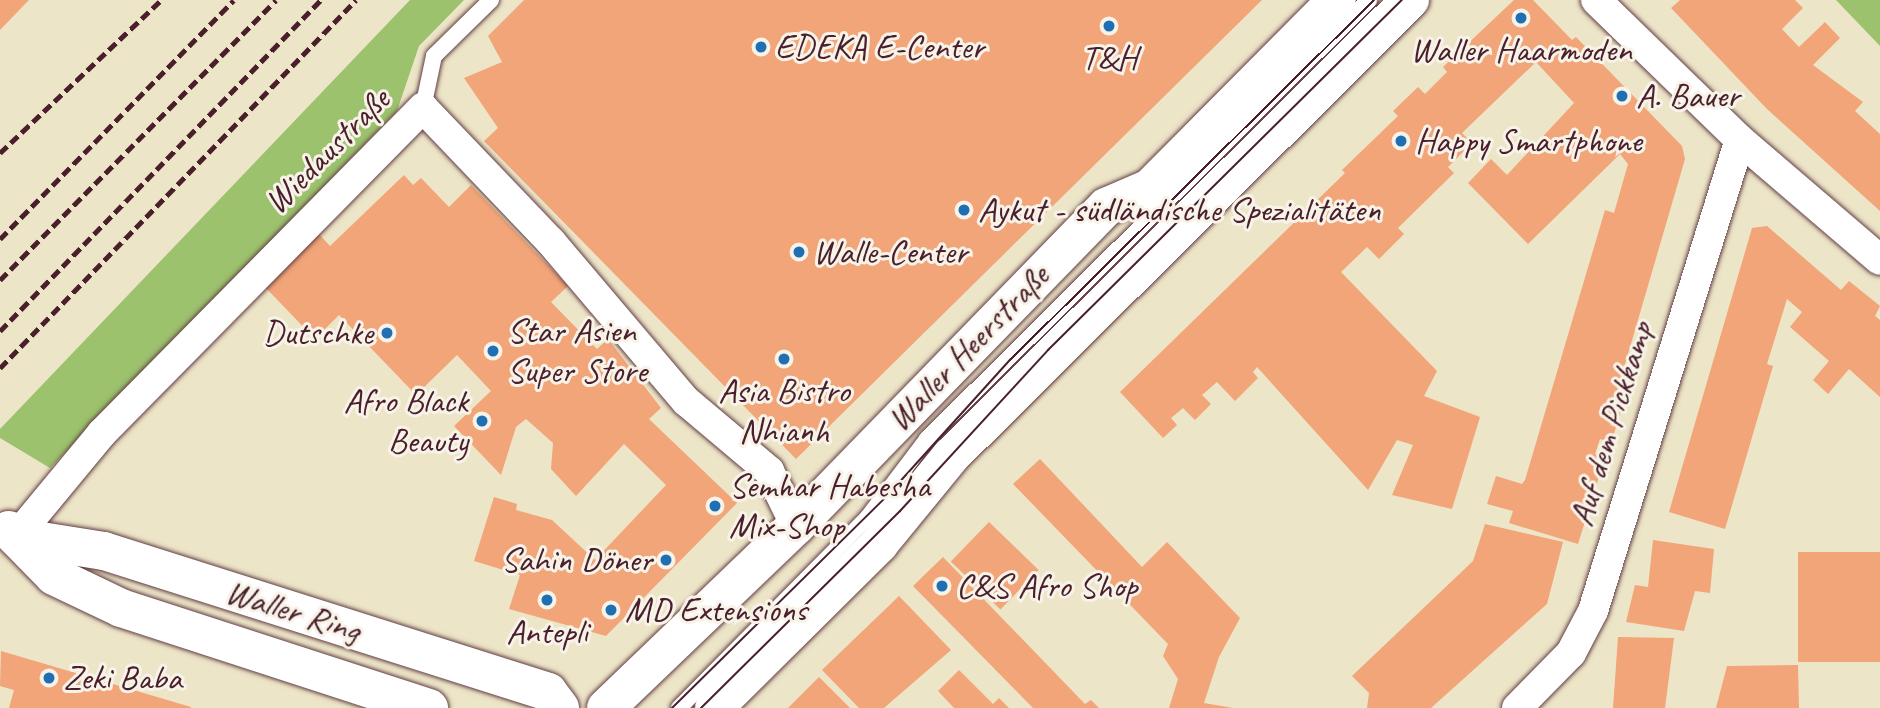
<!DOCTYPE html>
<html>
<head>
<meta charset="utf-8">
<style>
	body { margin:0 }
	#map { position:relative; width:1880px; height:708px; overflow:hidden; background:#ede5c8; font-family:Caveat,sans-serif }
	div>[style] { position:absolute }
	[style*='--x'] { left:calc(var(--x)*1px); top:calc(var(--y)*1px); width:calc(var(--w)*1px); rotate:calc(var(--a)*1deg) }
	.green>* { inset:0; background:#9cc26d }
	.building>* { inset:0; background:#f1a578; transform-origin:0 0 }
	.roads { filter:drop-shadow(0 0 2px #623d43) drop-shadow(0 0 2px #623d43) }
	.lane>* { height:16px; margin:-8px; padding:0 8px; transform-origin:8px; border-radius:8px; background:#fff }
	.street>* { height:30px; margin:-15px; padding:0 15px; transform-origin:15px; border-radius:15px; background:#fff }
	.secondary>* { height:38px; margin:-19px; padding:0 19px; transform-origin:19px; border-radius:19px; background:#fff }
	.tram>* { height:2px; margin:-1px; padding:0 1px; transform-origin:1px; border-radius:1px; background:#4a1f2b }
	.rail>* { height:5px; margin-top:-2.5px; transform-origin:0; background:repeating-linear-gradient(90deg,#4a1f2b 0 10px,transparent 0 15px) }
	.dots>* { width:19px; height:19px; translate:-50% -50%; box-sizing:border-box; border:4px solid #f7f3e8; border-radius:50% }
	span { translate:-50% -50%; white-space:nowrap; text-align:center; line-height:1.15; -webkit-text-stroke:6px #f7f3e8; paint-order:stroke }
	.poi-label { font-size:35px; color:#4a1f2b }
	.left { translate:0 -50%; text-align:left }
	.right { translate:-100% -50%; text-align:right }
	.street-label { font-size:35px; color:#4a1f2b }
</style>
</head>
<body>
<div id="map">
	<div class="green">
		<i style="clip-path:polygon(410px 0,464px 0,419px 46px,397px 111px,50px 468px,0 438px,0 429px)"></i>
		<i style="clip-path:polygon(1836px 0,1880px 0,1880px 46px)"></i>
	</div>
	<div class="building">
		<i style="clip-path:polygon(0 0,29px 0,0 30px)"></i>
		<i style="clip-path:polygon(524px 0,1262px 0,796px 459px,484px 141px,498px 128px,464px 78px,502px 62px,488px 36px)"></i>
		<i style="clip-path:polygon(1514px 0,1533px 0,1572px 40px,1576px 37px,1682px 146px,1685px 159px,1614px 402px,1623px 405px,1611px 443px,1600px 439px,1595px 454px,1605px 457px,1578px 544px,1509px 523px,1513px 511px,1487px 504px,1496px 476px,1522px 484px,1525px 480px,1605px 210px,1614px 213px,1628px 164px,1620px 154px,1528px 244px,1468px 183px,1491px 159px,1507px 175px,1574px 103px,1536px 62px,1462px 133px,1472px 143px,1448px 167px,1454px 173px,1398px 228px,1404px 234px,1379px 259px,1367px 247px,1341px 272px,1437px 371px,1424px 396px,1480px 417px,1452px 509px,1392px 495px,1413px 445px,1397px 440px,1368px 490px,1257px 367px,1253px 372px,1258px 378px,1235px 401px,1217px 382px,1202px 395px,1211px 404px,1195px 420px,1183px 408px,1171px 418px,1177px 425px,1163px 438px,1120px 392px,1345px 173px,1342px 170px,1398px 116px,1393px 111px,1418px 87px,1425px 94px,1447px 72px,1443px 67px)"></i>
		<i style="clip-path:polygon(1680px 0,1795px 0,1803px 8px,1782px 29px,1799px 47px,1825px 22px,1840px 38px,1813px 65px,1863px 102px,1855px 111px,1880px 134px,1880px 211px,1767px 109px,1671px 8px)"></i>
		<i style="clip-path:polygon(404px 175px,413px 185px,421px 178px,449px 207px,471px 185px,568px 286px,551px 302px,597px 349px,608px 339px,661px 408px,649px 419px,737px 503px,606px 636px,509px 609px,520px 575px,474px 561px,494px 497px,517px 504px,516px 510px,552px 520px,595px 560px,666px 485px,624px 444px,576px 496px,551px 469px,553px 443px,526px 419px,516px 427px,501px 475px,454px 426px,491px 391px,457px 355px,416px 395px,339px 315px,315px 339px,264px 286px,318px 233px,330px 246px)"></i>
		<i style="clip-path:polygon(1767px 226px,1841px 290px,1849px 281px,1880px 306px,1875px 316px,1880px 320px,1880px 397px,1849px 369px,1828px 394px,1813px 380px,1829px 361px,1790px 327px,1802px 312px,1787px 299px,1767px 364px,1773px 366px,1725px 529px,1669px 512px,1752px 228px)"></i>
		<i style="clip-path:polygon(1040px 459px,1142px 567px,1167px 542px,1240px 618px,1219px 657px,1204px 703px,1233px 708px,1169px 708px,1178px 679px,1163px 656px,1168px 644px,1013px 484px)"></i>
		<i style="left:989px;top:522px;width:69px;height:55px;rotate:44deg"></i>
		<i style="clip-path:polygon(1485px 524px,1563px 542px,1547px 604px,1431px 708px,1367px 708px,1369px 693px,1352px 676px,1473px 561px)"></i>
		<i style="clip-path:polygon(1653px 540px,1714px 549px,1710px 593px,1695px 591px,1684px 631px,1626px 622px,1635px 585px,1648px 587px)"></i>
		<i style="left:1798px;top:552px;width:82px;height:110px"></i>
		<i style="clip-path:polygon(943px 557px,1085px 704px,1091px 700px,1099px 708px,1033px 708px,913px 586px)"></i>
		<i style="clip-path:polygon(899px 596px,951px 650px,884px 708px,859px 708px,822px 670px)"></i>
		<i style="clip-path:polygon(1618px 637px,1674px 638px,1665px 708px,1613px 708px)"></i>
		<i style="clip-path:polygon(1px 651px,191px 707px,191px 708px,9px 708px,14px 690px,0 686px)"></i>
		<i style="clip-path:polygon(1798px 665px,1799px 708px,1716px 708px,1727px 666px)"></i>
		<i style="clip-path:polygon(959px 670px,993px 704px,999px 698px,1009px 708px,954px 708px,938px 691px)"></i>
		<i style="clip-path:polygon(819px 677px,850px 708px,788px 708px)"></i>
	</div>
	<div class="roads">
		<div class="lane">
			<i style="--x:423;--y:108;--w:53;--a:-78.1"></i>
			<i style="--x:434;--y:56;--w:80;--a:-44.5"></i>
			<i style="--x:679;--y:708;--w:269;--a:-45.3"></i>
			<i style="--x:868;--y:517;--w:98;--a:-52.9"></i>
			<i style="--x:927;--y:439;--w:623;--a:-44.8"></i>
		</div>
		<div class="street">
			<i style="--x:1596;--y:0;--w:201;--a:44.2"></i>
			<i style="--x:1740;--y:140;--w:184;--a:40.6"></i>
			<i style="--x:16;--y:537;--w:135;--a:-50.4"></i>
			<i style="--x:102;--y:433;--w:457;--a:-45.4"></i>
			<i style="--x:423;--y:108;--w:185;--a:46.3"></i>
			<i style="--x:551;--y:242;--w:209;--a:49.7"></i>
			<i style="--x:686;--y:401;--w:109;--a:40.1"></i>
			<i style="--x:769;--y:471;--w:61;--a:63.9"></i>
			<i style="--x:1517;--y:708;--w:77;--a:-45.5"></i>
			<i style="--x:1571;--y:653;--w:47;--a:-62.4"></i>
			<i style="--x:1593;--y:611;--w:493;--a:-72.7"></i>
		</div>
		<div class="secondary">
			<i style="--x:9;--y:530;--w:64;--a:45.6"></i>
			<i style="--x:54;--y:576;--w:74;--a:25.5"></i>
			<i style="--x:121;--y:608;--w:324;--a:18"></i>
			<i style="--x:16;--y:537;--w:89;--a:9"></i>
			<i style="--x:104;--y:551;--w:466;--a:17.6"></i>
			<i style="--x:548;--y:692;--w:20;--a:53"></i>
			<i style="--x:606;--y:708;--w:263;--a:-43.8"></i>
			<i style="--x:796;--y:526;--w:445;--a:-45.8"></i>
			<i style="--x:1106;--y:207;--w:48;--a:-23.4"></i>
			<i style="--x:1150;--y:188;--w:265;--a:-45.2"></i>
			<i style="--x:714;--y:708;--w:233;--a:-44.8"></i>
			<i style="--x:879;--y:544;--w:114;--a:-50.7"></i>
			<i style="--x:951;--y:456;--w:647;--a:-44.81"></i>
		</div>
	</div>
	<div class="tram">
		<i style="--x:672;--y:708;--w:301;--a:-44.6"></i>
		<i style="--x:886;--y:497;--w:185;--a:-47.9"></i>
		<i style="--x:1010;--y:360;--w:512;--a:-44.68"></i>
		<i style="--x:701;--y:708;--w:280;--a:-44.7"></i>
		<i style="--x:900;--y:511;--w:219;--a:-47.4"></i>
		<i style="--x:1048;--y:350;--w:498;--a:-44.7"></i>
	</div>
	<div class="rail">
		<i style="--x:0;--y:153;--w:222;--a:-43.5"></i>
		<i style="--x:0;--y:239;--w:334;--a:-45.6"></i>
		<i style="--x:0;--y:280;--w:393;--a:-45.4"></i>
		<i style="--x:0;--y:331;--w:461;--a:-45.9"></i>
		<i style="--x:0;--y:368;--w:512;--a:-45.95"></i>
	</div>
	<div class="dots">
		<i style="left:1521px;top:18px;background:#1f6fb2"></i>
		<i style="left:1109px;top:26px;background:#1f6fb2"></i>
		<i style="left:761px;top:47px;background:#1f6fb2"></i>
		<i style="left:1622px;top:96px;background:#1f6fb2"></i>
		<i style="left:1401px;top:141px;background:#1f6fb2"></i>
		<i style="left:964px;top:210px;background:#1f6fb2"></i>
		<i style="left:799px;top:252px;background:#1f6fb2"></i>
		<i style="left:387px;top:333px;background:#1f6fb2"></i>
		<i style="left:493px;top:351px;background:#1f6fb2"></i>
		<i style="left:784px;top:359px;background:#1f6fb2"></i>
		<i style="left:482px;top:421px;background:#1f6fb2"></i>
		<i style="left:715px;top:506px;background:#1f6fb2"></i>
		<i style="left:666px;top:560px;background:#1f6fb2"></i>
		<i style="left:942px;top:586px;background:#1f6fb2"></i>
		<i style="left:547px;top:600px;background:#1f6fb2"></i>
		<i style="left:611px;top:610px;background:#1f6fb2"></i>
		<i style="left:49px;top:678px;background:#1f6fb2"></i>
	</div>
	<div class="poi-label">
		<span class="left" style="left:775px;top:47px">EDEKA E-Center</span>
		<span style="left:1521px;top:50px">Waller Haarmoden</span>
		<span style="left:1109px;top:58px">T&amp;H</span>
		<span class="left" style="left:1636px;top:96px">A. Bauer</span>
		<span class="left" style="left:1415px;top:141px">Happy Smartphone</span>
		<span class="left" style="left:978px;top:210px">Aykut - südländische Spezialitäten</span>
		<span class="left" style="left:813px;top:252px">Walle-Center</span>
		<span class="left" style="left:507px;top:351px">Star Asien<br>Super Store</span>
		<span class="right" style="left:373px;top:333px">Dutschke</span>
		<span style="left:784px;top:411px">Asia Bistro<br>Nhianh</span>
		<span class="right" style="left:468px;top:421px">Afro Black<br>Beauty</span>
		<span class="left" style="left:729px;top:506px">Semhar Habesha<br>Mix-Shop</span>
		<span class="right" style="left:652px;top:560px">Sahin Döner</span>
		<span class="left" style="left:956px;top:586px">C&amp;S Afro Shop</span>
		<span class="left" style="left:625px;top:610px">MD Extensions</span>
		<span style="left:547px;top:632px">Antepli</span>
		<span class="left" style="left:63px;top:678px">Zeki Baba</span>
	</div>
	<div class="street-label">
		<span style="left:327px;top:151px;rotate:-45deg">Wiedaustraße</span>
		<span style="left:968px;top:348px;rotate:-46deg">Waller Heerstraße</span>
		<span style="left:1611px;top:424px;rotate:-73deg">Auf dem Pickkamp</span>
		<span style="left:293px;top:611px;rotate:17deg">Waller Ring</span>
	</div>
</div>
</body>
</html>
